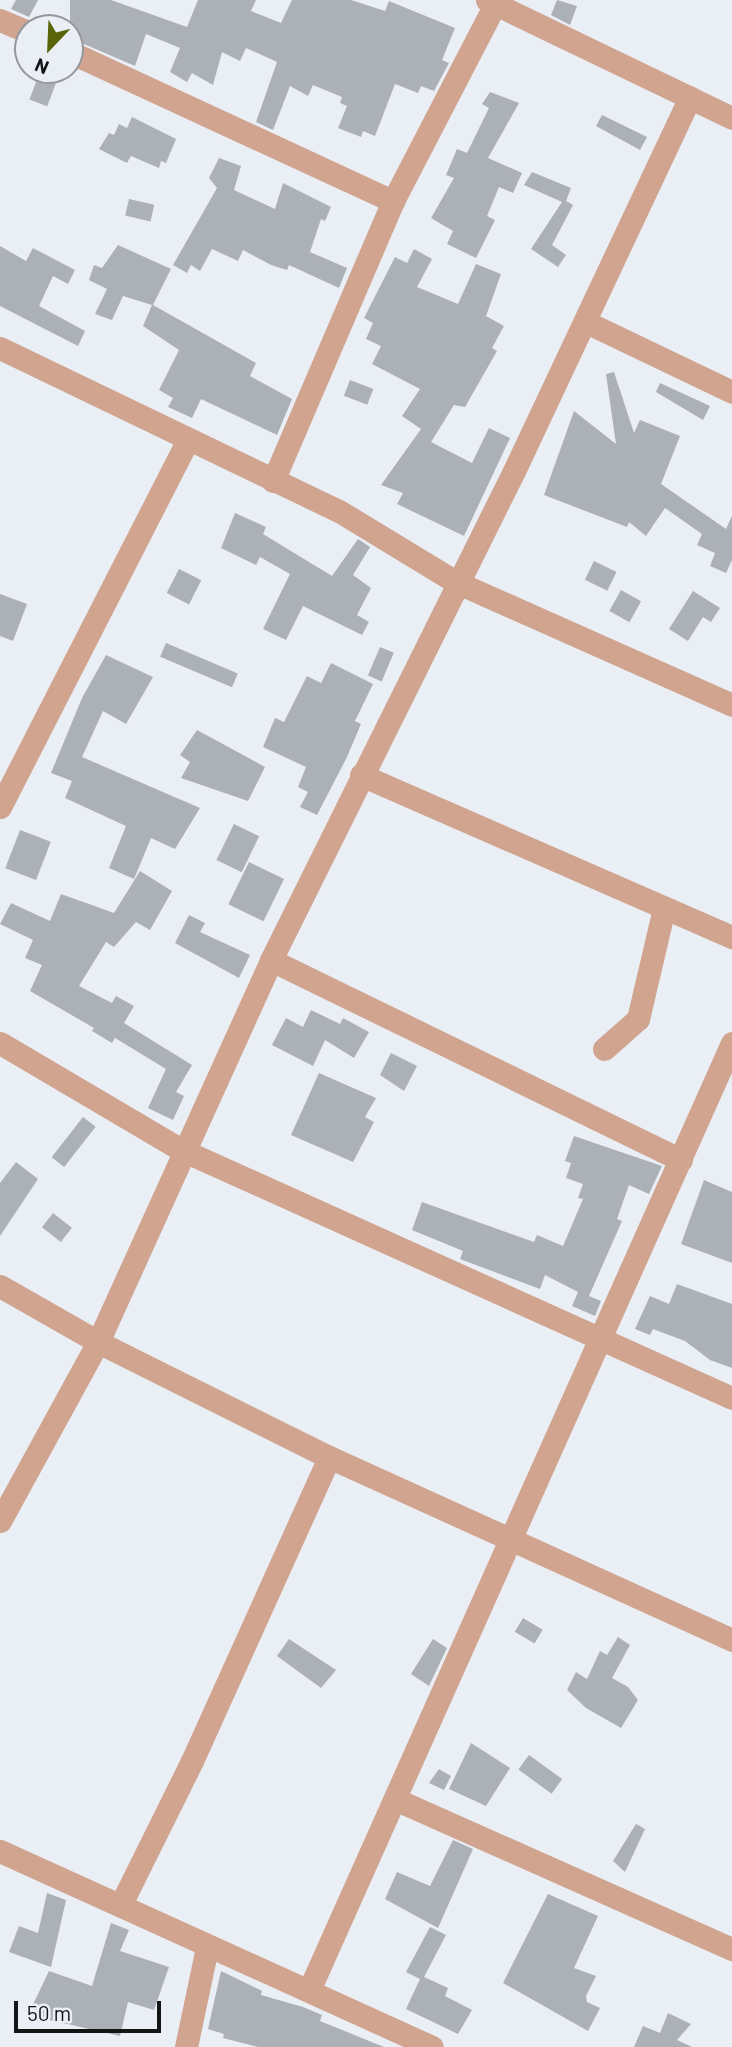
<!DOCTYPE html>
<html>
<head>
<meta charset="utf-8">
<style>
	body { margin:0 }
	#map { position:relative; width:732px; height:2047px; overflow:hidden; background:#eaeef5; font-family:Barlow,sans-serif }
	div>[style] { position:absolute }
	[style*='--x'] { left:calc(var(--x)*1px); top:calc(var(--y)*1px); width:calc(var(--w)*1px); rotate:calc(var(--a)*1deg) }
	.building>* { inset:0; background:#acb0b7; transform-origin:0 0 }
	.street>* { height:23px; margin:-11.5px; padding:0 11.5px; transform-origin:11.5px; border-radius:11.5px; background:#d0a48e }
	span { translate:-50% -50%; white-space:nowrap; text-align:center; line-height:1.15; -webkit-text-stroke:6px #eaeef5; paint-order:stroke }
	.north { position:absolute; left:14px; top:14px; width:70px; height:70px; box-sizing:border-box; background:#eaeef5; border:2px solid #94979c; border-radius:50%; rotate:203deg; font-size:19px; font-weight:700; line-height:28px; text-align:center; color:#121416 }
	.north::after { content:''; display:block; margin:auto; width:24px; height:32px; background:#586407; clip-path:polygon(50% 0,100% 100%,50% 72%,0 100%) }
	.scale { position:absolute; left:14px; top:2001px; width:147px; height:32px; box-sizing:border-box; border:4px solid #121416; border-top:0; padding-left:9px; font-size:21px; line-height:24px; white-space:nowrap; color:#121416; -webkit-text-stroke:5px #eaeef5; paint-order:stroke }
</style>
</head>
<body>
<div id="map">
	<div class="building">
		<i style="clip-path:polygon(16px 0,38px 0,29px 17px,11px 9px)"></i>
		<i style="clip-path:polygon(70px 0,111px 0,187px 27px,198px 0,256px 0,251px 11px,281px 23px,292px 0,351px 0,385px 11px,389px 1px,455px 28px,442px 60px,449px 63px,434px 91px,421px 86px,418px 93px,395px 84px,375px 136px,363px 131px,361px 137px,338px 128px,347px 106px,340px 103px,342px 97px,313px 85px,308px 96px,290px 86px,273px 130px,256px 122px,277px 62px,246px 48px,240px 61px,222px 52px,213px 85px,192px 73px,187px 82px,170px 72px,180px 48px,146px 34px,135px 66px,70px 38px)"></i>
		<i style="clip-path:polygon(557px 0,577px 6px,570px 25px,551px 15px)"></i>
		<i style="left:38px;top:77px;width:19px;height:24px;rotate:21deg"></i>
		<i style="clip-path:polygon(490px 92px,519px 103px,488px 158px,522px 173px,513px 193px,499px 187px,487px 216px,495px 220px,476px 258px,447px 244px,453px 231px,431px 218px,454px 178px,446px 175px,457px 149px,467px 153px,489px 108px,482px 104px)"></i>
		<i style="clip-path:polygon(602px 115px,647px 137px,640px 150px,596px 126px)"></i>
		<i style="clip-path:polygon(132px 117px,176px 139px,166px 163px,161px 161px,159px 168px,131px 156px,127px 163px,99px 149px,109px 133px,114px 135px,119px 124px,127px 128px)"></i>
		<i style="clip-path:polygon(219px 158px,241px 166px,234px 190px,275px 209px,283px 183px,331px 207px,325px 221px,321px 219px,310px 252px,347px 268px,339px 288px,289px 265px,287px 270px,271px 265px,243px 250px,238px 261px,212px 249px,200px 271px,191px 265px,187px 273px,173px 265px,217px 188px,209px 178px)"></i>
		<i style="clip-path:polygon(532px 172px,571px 188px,566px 201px,573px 205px,552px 245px,566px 255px,558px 267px,531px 249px,562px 202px,524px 185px)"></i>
		<i style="left:129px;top:199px;width:26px;height:17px;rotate:13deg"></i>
		<i style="clip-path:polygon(118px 245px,171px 269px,153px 305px,256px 363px,250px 376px,292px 399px,277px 435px,201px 399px,192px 418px,168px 407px,173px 398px,159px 390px,179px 350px,143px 326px,152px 305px,123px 296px,112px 320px,95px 314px,107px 289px,89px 280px,94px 265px,102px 268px)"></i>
		<i style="clip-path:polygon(0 246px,26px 261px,33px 248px,75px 270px,68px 284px,53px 276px,39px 306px,85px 331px,78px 346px,0 306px)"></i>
		<i style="clip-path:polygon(414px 249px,432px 259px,417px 287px,458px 304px,476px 264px,501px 274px,486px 316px,504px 326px,492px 348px,497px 351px,465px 407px,454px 405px,431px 442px,472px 463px,489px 428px,510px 438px,464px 536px,397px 504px,403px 493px,381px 485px,421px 429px,402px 416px,420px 389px,372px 364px,381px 346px,366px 339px,373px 323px,364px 318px,395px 257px,407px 263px)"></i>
		<i style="clip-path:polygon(614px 372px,634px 433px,640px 420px,680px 436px,661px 484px,726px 529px,732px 516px,732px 560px,726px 573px,710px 566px,715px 553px,697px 545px,702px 534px,665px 508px,646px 536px,629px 522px,627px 527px,544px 495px,574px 411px,616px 444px,606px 374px)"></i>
		<i style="left:350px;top:380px;width:25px;height:17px;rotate:21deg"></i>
		<i style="clip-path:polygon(660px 383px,710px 406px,703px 420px,656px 392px)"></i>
		<i style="clip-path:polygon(235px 513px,266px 527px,263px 534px,332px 576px,358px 539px,370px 547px,353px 575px,371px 588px,357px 615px,369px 622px,362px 635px,303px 606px,286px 640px,263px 629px,290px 574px,260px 557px,256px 565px,221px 548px)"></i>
		<i style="left:594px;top:561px;width:25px;height:21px;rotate:26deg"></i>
		<i style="left:179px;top:569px;width:25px;height:27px;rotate:27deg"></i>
		<i style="left:621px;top:590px;width:23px;height:24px;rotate:29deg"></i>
		<i style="clip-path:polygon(693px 591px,720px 608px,711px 622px,703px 617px,688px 641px,669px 629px)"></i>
		<i style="clip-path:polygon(0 594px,27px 604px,13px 641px,0 636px)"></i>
		<i style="left:166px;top:643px;width:78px;height:15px;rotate:23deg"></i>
		<i style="left:380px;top:647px;width:15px;height:31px;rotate:23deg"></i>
		<i style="clip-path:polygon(106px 655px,153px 677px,126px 724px,103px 711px,82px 757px,200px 808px,175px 849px,151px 838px,134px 879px,109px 868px,126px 826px,65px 798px,72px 781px,51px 773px,82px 698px)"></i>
		<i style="clip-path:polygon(331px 663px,373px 684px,355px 721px,361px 724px,347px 757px,317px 815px,300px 807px,308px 792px,298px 787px,306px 767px,263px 747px,275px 718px,284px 722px,307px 676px,321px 683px)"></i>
		<i style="clip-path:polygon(197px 730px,265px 767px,248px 801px,181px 778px,190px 762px,180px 755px)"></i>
		<i style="left:234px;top:824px;width:28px;height:40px;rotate:26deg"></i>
		<i style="left:20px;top:830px;width:33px;height:41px;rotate:21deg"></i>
		<i style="left:249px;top:862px;width:39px;height:47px;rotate:26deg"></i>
		<i style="clip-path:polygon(140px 871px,172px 891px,150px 930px,136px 922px,114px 947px,106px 942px,79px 986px,112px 1003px,116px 996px,134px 1006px,124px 1023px,192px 1065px,176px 1092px,184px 1096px,173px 1120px,148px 1108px,166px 1069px,115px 1038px,112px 1043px,92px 1031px,94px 1028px,30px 991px,42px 965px,25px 958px,33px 940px,0 924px,11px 903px,50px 921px,61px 894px,114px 913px)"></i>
		<i style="clip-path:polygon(189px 915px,205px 923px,200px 932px,250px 955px,239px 978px,175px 943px)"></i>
		<i style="clip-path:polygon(311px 1010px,340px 1024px,343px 1018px,369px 1032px,354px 1058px,325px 1040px,313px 1066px,272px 1045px,286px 1018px,303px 1027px)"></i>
		<i style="clip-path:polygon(391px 1053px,417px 1066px,404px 1091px,380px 1075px)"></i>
		<i style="clip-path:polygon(319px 1073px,376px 1098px,365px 1117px,374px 1122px,353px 1162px,291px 1135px)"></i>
		<i style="left:83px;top:1117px;width:16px;height:51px;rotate:38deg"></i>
		<i style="clip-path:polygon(574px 1136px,662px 1166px,649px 1194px,629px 1185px,617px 1219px,622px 1221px,589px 1296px,601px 1301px,595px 1316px,572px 1306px,578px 1292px,545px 1275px,540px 1289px,460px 1259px,463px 1251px,412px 1230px,422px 1202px,534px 1242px,537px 1235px,563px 1246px,583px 1199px,578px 1198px,583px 1184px,566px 1178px,571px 1163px,565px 1161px)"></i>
		<i style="clip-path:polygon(16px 1162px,38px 1179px,0 1236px,0 1183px)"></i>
		<i style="clip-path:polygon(704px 1180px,732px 1192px,732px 1263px,681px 1244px)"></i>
		<i style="left:53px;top:1213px;width:24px;height:18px;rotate:38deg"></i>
		<i style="clip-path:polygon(677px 1284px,732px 1304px,732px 1368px,710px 1360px,685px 1341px,653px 1329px,650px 1335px,635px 1329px,650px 1296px,669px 1304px)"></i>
		<i style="left:523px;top:1618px;width:23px;height:16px;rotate:31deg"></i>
		<i style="clip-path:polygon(618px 1637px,630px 1645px,612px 1678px,628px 1687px,638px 1700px,621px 1728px,586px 1708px,567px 1690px,576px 1672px,587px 1679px,600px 1651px,607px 1655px)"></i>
		<i style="clip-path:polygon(289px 1639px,336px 1670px,321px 1688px,277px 1656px)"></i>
		<i style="clip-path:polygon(433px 1639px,447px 1648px,429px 1686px,411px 1674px)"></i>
		<i style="clip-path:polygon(471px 1743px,510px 1768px,486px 1806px,449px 1789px)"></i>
		<i style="left:529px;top:1755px;width:41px;height:18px;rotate:36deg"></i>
		<i style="clip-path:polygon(439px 1769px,451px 1776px,444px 1790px,429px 1783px)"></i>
		<i style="clip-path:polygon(636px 1824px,645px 1829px,625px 1872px,613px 1861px)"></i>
		<i style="clip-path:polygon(453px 1840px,473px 1849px,438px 1928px,385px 1899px,397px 1872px,430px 1886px)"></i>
		<i style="clip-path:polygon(47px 1893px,66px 1900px,51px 1967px,9px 1952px,19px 1926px,38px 1933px)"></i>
		<i style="clip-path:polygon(548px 1894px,598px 1916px,574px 1968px,596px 1976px,586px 1996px,587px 2002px,600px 2008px,588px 2031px,503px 1983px)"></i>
		<i style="clip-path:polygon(111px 1923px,129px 1930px,120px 1951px,169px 1967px,154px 2010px,128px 2002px,120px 2036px,28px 2015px,49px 1971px,92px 1986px)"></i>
		<i style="clip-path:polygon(430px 1927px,446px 1935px,424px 1977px,448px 1988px,445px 1996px,472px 2010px,458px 2034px,406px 2009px,420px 1979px,406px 1972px)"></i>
		<i style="clip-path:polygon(221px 1971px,262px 1991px,261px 1995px,303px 2007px,322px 2015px,320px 2021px,384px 2047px,258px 2047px,223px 2038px,224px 2034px,208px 2029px)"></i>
		<i style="clip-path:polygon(668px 2013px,691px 2024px,677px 2040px,692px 2047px,634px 2047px,643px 2026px,660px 2033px)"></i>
	</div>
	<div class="street">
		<i style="--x:487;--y:0;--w:272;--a:25.7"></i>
		<i style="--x:0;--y:20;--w:30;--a:23"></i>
		<i style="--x:70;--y:52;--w:356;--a:24.8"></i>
		<i style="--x:586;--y:322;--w:162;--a:25.6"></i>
		<i style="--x:0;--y:348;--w:376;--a:25.7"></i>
		<i style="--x:339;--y:511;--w:137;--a:31.3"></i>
		<i style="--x:456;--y:582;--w:302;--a:24"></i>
		<i style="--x:273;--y:481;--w:305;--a:-66.8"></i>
		<i style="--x:393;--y:201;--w:226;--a:-62.6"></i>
		<i style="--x:361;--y:775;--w:405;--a:23.6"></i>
		<i style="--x:0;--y:807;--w:410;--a:-62.9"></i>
		<i style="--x:271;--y:960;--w:456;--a:26"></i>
		<i style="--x:0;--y:1043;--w:211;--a:30.5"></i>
		<i style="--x:182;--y:1150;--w:603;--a:24.27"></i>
		<i style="--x:604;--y:1049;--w:45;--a:-41.4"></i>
		<i style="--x:638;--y:1019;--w:114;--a:-76.8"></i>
		<i style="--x:0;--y:1286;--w:113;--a:29.7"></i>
		<i style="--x:98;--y:1342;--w:258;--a:26.5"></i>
		<i style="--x:329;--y:1457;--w:443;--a:24.4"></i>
		<i style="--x:0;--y:1521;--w:204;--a:-61.3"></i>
		<i style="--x:98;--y:1342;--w:419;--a:-65.6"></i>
		<i style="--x:271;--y:960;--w:546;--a:-63.58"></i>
		<i style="--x:514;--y:471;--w:413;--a:-64.8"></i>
		<i style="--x:397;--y:1800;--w:367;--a:24"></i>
		<i style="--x:0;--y:1851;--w:474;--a:24.4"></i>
		<i style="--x:121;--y:1904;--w:160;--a:-63.6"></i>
		<i style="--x:192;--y:1761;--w:333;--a:-65.7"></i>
		<i style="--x:310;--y:1988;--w:1035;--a:-65.94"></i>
		<i style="--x:186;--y:2047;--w:102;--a:-78.1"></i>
	</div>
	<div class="north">N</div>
	<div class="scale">50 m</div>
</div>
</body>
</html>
